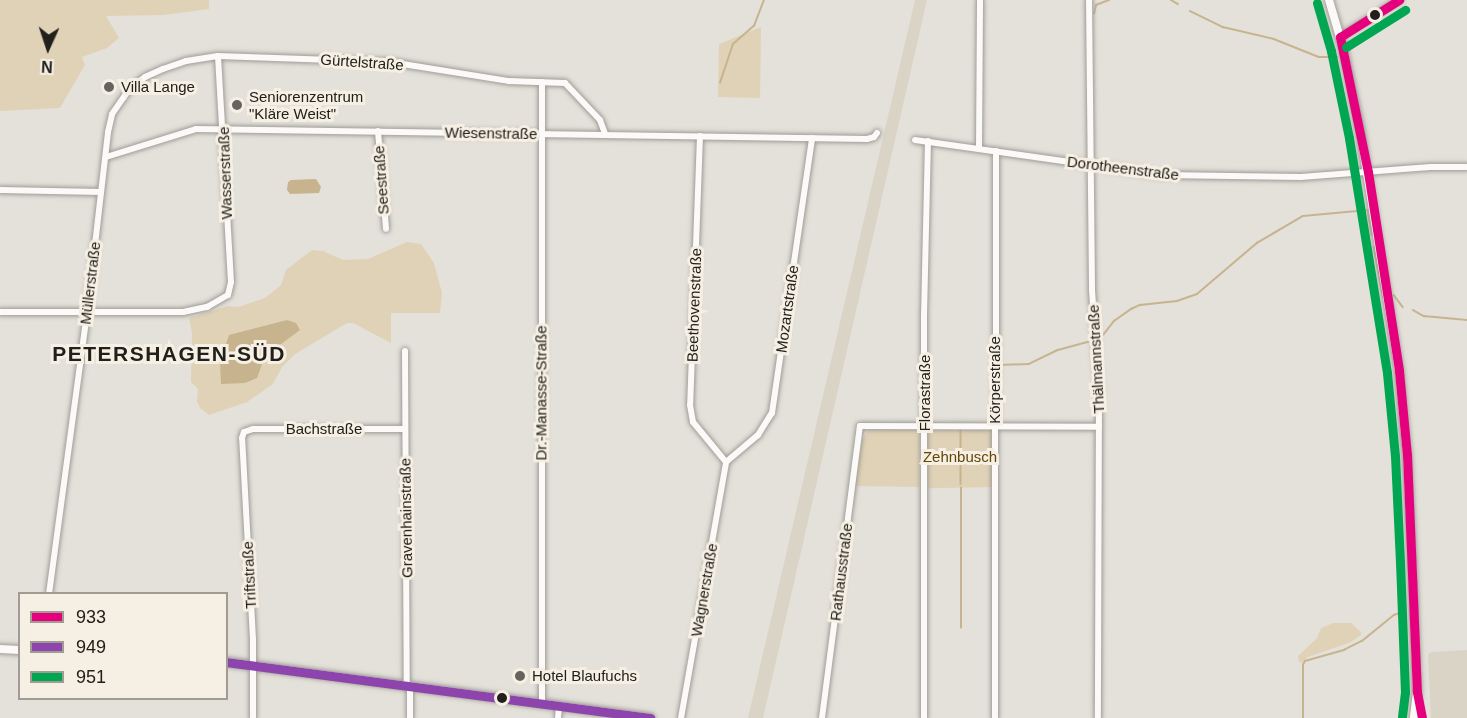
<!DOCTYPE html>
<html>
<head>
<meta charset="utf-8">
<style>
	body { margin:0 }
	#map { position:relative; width:1467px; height:718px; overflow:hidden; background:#e4e1da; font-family:Arial,sans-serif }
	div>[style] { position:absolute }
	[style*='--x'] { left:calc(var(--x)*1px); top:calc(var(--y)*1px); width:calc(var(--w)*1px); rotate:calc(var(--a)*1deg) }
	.built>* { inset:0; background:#dad4c7 }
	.green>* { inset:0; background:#e0d2b6; transform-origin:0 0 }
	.water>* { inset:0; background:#c7b48f }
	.stream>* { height:1.5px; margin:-0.75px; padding:0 0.75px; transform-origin:0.75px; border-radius:0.75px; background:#c7b48f }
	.roads { filter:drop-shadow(0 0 2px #9f9d97) drop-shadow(0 0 2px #9f9d97) }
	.street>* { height:6px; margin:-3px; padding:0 3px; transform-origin:3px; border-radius:3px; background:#fbfaf9 }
	.secondary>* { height:8px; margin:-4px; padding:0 4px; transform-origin:4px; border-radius:4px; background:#fbfaf9 }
	.bus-1>* { height:9px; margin:-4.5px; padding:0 4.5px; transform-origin:4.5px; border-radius:4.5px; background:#e5007d }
	.bus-2>* { height:9px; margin:-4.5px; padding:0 4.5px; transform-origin:4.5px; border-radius:4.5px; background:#8e44ad }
	.bus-3>* { height:9px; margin:-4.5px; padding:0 4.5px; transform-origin:4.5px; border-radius:4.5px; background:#00a651 }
	.dots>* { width:16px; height:16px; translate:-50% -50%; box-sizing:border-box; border:3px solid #f6efe3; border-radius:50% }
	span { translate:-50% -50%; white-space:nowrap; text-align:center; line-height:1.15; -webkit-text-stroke:6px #f6efe3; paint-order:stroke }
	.street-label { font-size:15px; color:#22201c }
	.poi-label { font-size:15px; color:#22201c }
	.left { translate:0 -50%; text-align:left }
	.park-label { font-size:15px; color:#614606 }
	.district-label { font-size:21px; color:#22201c; font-weight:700; letter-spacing:1.5px }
	.legend { position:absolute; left:18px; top:592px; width:210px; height:108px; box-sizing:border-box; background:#f6efe3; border:2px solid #a19c93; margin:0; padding:8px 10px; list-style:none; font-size:18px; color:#22201c }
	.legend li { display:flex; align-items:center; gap:12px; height:30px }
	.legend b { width:30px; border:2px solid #a19c93 }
	.north { position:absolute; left:18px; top:18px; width:60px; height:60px; -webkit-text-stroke:4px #f6efe3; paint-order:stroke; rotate:183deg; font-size:16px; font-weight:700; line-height:24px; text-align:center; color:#22201c }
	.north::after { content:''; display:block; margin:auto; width:21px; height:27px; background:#22201c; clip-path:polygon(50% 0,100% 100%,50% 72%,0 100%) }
</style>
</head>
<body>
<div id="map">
	<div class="built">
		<i style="clip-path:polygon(915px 0,927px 0,763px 718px,748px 718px)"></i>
		<i style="clip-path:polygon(1467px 650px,1467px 718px,1431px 718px,1428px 654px,1432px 652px)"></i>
	</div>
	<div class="green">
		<i style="clip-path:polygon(0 0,209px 0,209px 9px,163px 15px,106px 16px,119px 38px,107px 48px,82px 57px,85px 65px,60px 108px,0 111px)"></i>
		<i style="clip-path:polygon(761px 27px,760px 98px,718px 97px,719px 44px)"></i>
		<i style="clip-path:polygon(407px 242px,421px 244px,434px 263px,442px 293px,440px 313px,391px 313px,391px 343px,353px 323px,347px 323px,295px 354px,282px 367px,273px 384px,247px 402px,209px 415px,200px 408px,197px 401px,198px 389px,191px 382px,192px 333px,189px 318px,228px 306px,239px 307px,265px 298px,281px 285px,286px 270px,312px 250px,323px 251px,343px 260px,368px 259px)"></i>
		<i style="clip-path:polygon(876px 426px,920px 427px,919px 487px,855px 486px,859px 445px,868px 431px)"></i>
		<i style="left:992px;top:427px;width:60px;height:65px;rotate:89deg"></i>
		<i style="clip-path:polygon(1333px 623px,1351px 623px,1361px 632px,1361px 635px,1351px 642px,1308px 657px,1302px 663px,1299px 662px,1298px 656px,1317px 638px,1321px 628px)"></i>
	</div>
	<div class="water">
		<i style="clip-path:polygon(316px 179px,321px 187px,319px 193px,290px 194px,287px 190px,288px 182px,291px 180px)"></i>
		<i style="clip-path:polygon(287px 320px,296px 323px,300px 330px,265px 356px,257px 378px,245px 383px,221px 384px,220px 362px,229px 335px)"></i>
	</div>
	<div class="stream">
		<i style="--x:1171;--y:0;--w:8;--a:30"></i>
		<i style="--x:1190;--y:11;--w:37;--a:26"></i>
		<i style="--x:1223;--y:27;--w:52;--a:13.2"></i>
		<i style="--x:1274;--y:39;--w:48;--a:21.8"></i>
		<i style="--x:1319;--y:57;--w:18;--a:0"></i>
		<i style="--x:1094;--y:14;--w:9;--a:-77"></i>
		<i style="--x:1096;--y:5;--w:14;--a:-21"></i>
		<i style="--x:720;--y:83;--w:41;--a:-71.6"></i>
		<i style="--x:733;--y:44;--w:28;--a:-41"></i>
		<i style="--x:754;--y:26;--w:28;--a:-69"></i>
		<i style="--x:1374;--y:247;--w:49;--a:79.4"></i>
		<i style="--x:1394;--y:295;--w:15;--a:53"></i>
		<i style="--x:1413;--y:310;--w:13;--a:29"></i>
		<i style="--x:1424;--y:316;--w:43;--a:5.3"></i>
		<i style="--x:1100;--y:339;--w:23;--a:-52"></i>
		<i style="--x:1114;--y:321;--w:21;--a:-35"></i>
		<i style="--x:1131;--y:309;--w:10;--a:-24"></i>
		<i style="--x:1140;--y:305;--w:37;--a:-6"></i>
		<i style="--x:1177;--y:301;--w:21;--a:-19"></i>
		<i style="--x:1197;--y:294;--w:79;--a:-40.4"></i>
		<i style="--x:1257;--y:243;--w:53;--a:-30.4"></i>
		<i style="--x:1303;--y:216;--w:65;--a:-5.3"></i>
		<i style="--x:1368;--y:210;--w:25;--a:81"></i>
		<i style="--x:1000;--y:365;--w:29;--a:-2"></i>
		<i style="--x:1029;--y:364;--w:32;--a:-26"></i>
		<i style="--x:1058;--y:350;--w:31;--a:-15"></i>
		<i style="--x:961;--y:428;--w:56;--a:90"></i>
		<i style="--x:961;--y:628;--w:140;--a:-90"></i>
		<i style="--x:1303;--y:718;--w:53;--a:-90"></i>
		<i style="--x:1303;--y:665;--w:4;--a:-63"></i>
		<i style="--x:1305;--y:661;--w:41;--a:-15.8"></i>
		<i style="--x:1344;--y:650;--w:20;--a:-27"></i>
		<i style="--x:1362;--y:641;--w:41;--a:-39.1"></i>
		<i style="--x:1394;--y:615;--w:12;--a:-20"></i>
	</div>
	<div class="roads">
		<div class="street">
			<i style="--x:1089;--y:0;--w:290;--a:89.4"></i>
			<i style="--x:1092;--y:290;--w:104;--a:86.1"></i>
			<i style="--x:1099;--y:394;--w:324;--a:90.2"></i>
			<i style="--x:1340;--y:37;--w:70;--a:-32.1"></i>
			<i style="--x:378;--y:131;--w:98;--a:85.3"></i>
			<i style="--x:700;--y:136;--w:269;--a:92.1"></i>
			<i style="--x:690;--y:405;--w:17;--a:80"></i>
			<i style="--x:693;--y:422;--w:52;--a:50.5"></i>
			<i style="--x:915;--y:140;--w:249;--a:8.1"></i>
			<i style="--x:1162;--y:175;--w:139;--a:0.8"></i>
			<i style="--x:1301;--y:177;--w:130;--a:-4.4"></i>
			<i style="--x:1431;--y:167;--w:36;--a:0"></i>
			<i style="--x:979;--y:148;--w:148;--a:-89.6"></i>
			<i style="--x:106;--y:157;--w:94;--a:-17.3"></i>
			<i style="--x:196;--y:129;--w:671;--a:0.85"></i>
			<i style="--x:867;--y:139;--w:7;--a:-16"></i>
			<i style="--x:874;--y:137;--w:5;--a:-53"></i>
			<i style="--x:0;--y:190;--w:101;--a:1.1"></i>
			<i style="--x:0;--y:312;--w:183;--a:0"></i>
			<i style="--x:183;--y:312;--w:25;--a:-12"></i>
			<i style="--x:207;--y:307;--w:24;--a:-30"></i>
			<i style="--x:228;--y:295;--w:13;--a:-77"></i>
			<i style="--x:231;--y:282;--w:226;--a:-93.3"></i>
			<i style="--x:405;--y:351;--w:334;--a:89.7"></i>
			<i style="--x:726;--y:462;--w:42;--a:-40.2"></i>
			<i style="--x:758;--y:435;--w:26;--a:-58"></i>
			<i style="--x:772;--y:413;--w:278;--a:-81.7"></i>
			<i style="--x:49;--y:594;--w:283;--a:-82.3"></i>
			<i style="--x:87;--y:314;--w:183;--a:-83.4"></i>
			<i style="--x:108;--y:132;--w:18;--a:-77"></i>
			<i style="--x:112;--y:114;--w:32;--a:-55"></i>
			<i style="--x:130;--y:88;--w:19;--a:-36"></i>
			<i style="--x:145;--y:77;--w:20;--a:-24"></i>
			<i style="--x:163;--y:69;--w:24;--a:-19"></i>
			<i style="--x:186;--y:61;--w:32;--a:-9"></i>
			<i style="--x:218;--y:56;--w:172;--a:2"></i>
			<i style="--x:390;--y:62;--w:121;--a:9.1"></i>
			<i style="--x:509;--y:81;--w:56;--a:2"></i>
			<i style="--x:565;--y:83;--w:51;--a:46.6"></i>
			<i style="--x:600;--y:120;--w:15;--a:70"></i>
			<i style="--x:410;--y:686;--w:32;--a:90"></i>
			<i style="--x:542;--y:703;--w:621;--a:-90"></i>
			<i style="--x:253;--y:718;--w:79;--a:-90"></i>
			<i style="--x:253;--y:639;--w:201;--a:-93.1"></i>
			<i style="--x:242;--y:438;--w:6;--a:-72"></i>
			<i style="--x:244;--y:432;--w:9;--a:-18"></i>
			<i style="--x:253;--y:429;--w:152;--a:0"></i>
			<i style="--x:558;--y:718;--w:12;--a:-85"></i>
			<i style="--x:681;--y:718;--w:260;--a:-80"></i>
			<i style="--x:822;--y:718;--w:294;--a:-82.6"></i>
			<i style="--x:860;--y:426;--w:239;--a:0.2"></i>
			<i style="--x:924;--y:718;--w:402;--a:-90"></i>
			<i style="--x:924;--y:316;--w:175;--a:-88.7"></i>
			<i style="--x:995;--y:718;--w:567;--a:-89.9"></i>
		</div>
		<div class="secondary">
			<i style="--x:1329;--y:0;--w:50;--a:73.7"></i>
			<i style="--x:1343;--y:48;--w:90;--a:78.4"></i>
			<i style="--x:1361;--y:136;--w:238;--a:80.8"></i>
			<i style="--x:1399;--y:371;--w:84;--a:84.6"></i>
			<i style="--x:1407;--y:455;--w:106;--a:87.3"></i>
			<i style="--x:1412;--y:561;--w:131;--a:87.8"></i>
			<i style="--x:1417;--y:692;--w:26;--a:97"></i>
			<i style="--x:0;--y:649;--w:20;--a:3"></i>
			<i style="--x:226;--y:662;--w:428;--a:7.5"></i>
		</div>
	</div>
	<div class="bus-1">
		<i style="--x:1340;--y:37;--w:138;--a:78.3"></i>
		<i style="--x:1368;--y:172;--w:201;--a:81.1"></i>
		<i style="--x:1399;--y:371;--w:84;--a:84.6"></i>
		<i style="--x:1407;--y:455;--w:237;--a:87.6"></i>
		<i style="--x:1417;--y:692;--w:26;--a:79"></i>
		<i style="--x:1340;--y:37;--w:70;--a:-32.1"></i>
	</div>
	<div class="bus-2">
		<i style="--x:226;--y:662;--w:428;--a:7.5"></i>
	</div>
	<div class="bus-3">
		<i style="--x:1317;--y:3;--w:50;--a:73.7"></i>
		<i style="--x:1331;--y:51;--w:89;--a:78.3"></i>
		<i style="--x:1349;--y:138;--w:238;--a:80.8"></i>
		<i style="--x:1387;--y:373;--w:83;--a:84.5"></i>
		<i style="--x:1395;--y:456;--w:106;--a:87.3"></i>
		<i style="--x:1400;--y:562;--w:130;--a:87.8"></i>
		<i style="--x:1405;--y:692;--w:25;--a:97"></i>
		<i style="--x:1346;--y:47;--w:70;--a:-32.1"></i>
	</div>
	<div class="dots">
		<i style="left:1375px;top:15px;background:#22201c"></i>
		<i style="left:109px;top:87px;background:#66645e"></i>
		<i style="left:237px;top:105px;background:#66645e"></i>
		<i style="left:520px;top:676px;background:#66645e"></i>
		<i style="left:502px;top:698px;background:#22201c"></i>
	</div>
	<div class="street-label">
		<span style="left:362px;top:62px;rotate:4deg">Gürtelstraße</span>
		<span style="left:491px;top:133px;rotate:1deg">Wiesenstraße</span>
		<span style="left:1123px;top:168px;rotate:7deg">Dorotheenstraße</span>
		<span style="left:225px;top:173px;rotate:-92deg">Wasserstraße</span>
		<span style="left:381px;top:180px;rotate:-94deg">Seestraße</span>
		<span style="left:90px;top:283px;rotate:-83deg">Müllerstraße</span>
		<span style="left:694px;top:305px;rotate:-88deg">Beethovenstraße</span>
		<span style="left:787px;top:309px;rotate:-82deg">Mozartstraße</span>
		<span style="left:1096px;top:359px;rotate:-93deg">Thälmannstraße</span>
		<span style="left:995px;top:380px;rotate:-90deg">Körperstraße</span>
		<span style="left:541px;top:393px;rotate:-90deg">Dr.-Manasse-Straße</span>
		<span style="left:925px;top:393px;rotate:-90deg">Florastraße</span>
		<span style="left:324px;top:429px">Bachstraße</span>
		<span style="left:406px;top:518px;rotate:-91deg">Gravenhainstraße</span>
		<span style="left:841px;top:572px;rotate:-83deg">Rathausstraße</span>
		<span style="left:249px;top:575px;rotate:-93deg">Triftstraße</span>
		<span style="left:704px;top:590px;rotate:-80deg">Wagnerstraße</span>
	</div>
	<div class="poi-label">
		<span class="left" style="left:121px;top:87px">Villa Lange</span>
		<span class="left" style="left:249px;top:105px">Seniorenzentrum<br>"Kläre Weist"</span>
		<span class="left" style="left:532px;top:676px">Hotel Blaufuchs</span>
	</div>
	<div class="park-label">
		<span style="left:960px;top:457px">Zehnbusch</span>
	</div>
	<div class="district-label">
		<span style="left:169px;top:354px">PETERSHAGEN-SÜD</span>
	</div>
	<ul class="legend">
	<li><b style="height:8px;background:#e5007d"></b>933</li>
	<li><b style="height:8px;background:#8e44ad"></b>949</li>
	<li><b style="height:8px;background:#00a651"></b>951</li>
	</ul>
	<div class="north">N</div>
</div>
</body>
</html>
